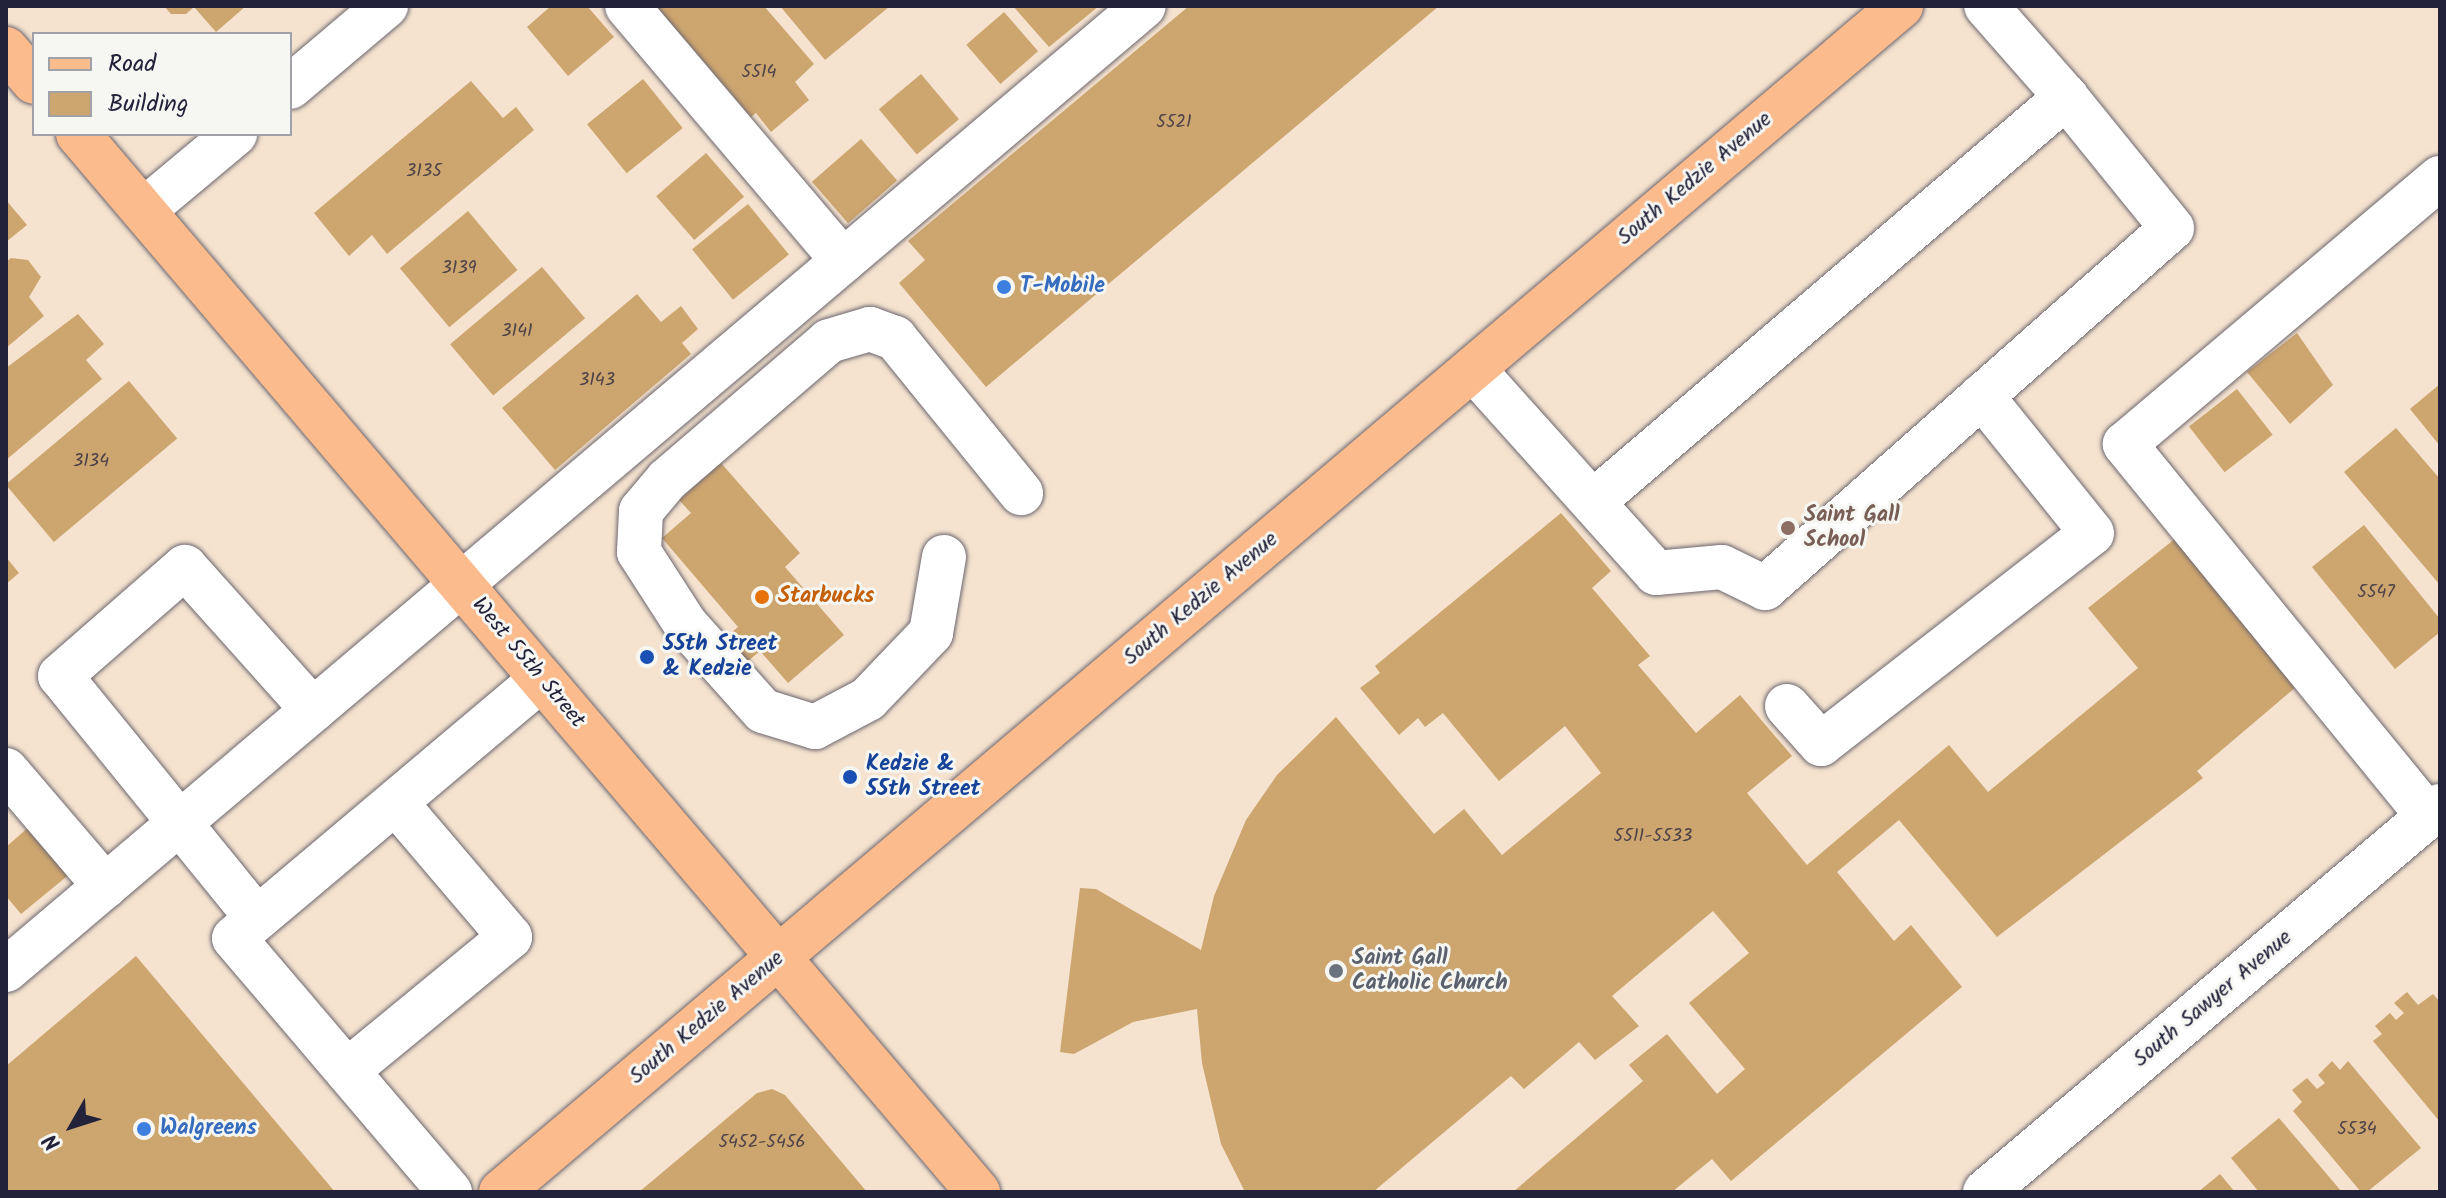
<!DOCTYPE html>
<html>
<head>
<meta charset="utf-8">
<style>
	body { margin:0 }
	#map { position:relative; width:2446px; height:1198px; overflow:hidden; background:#f5e3cf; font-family:Kalam,sans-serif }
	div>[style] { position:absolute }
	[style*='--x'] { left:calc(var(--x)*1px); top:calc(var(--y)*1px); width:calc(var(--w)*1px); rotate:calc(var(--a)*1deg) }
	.building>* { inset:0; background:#cda56f; transform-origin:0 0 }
	.roads { filter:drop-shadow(0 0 2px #6c666f) drop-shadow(0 0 2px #6c666f) }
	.minor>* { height:44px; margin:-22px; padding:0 22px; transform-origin:22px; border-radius:22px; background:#fff }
	.major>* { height:44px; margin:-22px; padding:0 22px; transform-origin:22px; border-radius:22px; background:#fbbb8d }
	.dots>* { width:22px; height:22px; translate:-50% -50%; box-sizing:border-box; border:4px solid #f6f6f2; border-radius:50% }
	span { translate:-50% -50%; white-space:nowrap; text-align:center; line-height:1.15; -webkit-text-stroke:6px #f6f6f2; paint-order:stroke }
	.number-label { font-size:18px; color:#4d4348 }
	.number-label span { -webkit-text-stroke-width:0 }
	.street-label { font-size:22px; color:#22223b }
	.shop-label { font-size:22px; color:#366cbe; font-weight:700 }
	.left { translate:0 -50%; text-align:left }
	.education-label { font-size:22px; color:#785e54; font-weight:700 }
	.food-label { font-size:22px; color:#c56008; font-weight:700 }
	.transit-label { font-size:22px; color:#164399; font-weight:700 }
	.worship-label { font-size:22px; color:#5b616d; font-weight:700 }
	.frame { position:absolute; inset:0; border:8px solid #22223b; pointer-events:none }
	.legend { position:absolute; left:32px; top:32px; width:260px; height:104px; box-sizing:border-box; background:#f6f6f2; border:2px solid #a1a1a9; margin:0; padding:10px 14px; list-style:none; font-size:24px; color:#22223b }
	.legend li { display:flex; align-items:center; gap:16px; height:40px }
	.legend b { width:40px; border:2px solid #a1a1a9 }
	.north { position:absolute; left:32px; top:1086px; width:80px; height:80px; -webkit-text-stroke:6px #f6f6f2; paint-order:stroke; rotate:231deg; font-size:22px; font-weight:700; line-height:32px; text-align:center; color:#22223b }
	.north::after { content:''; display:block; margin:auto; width:28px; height:36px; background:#22223b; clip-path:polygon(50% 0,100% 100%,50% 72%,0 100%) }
</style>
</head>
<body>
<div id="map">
	<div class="building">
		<i style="clip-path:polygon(164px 6px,246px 6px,216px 32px,194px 7px,186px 14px,171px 14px)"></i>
		<i style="clip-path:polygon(551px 6px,587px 6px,614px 37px,568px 76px,527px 27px)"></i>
		<i style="clip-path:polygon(656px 6px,764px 6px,814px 64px,795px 82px,809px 100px,771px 132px,756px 113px,751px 117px)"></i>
		<i style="clip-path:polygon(780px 6px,890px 6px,825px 60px)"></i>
		<i style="clip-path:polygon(1013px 6px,1099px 6px,1049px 47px)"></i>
		<i style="clip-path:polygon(1189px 6px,1439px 6px,986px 387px,899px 283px,925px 260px,908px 241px)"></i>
		<i style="left:1004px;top:12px;width:52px;height:50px;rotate:49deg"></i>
		<i style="left:921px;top:74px;width:59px;height:55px;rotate:50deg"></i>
		<i style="left:643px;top:79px;width:63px;height:72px;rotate:51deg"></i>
		<i style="clip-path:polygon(471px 81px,503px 118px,516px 107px,534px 130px,387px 254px,372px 235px,349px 256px,314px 213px)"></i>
		<i style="left:861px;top:139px;width:55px;height:65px;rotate:49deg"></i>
		<i style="left:706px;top:153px;width:58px;height:66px;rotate:49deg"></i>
		<i style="clip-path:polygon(6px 200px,27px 225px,6px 242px)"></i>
		<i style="left:748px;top:204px;width:65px;height:72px;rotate:51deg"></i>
		<i style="left:468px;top:211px;width:77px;height:89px;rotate:50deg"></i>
		<i style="clip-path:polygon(11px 258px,28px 260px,41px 277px,29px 297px,44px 316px,6px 348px,6px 262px)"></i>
		<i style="left:542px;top:267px;width:67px;height:120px;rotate:50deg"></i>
		<i style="clip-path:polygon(637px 294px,661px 322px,681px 306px,698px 329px,682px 343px,691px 354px,555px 470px,502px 408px)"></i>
		<i style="clip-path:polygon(78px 314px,104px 344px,86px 360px,102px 379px,6px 460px,6px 368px)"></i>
		<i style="clip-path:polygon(2297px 333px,2333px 385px,2290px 424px,2247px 372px)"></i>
		<i style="left:129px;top:381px;width:75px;height:161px;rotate:50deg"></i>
		<i style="clip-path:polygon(2440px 384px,2440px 446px,2410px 409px)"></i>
		<i style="left:2237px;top:389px;width:58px;height:61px;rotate:52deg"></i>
		<i style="clip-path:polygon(2396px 428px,2440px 479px,2440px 585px,2344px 472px)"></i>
		<i style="clip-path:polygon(721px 463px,800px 553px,785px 567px,844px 635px,788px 683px,760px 651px,747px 662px,726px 637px,738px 627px,662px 538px,691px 513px,679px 500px)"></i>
		<i style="clip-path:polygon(1561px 513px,1611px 571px,1592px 588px,1650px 656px,1638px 665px,1696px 733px,1740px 695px,1792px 756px,1747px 793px,1807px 865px,1949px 745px,1988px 792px,2138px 668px,2088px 608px,2176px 538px,2296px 687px,2197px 771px,2203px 778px,1997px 937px,1899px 820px,1837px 872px,1894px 941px,1911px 925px,1962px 987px,1731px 1181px,1712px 1159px,1672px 1192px,1513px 1192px,1643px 1081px,1629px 1065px,1667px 1034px,1717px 1094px,1745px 1069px,1689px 1003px,1749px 953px,1713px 911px,1612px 996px,1639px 1026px,1595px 1060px,1579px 1042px,1524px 1089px,1511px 1076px,1373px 1192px,1245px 1192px,1221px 1144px,1202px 1063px,1197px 1009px,1133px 1022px,1074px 1054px,1060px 1052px,1080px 888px,1096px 889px,1201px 950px,1214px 896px,1246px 820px,1277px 775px,1336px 717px,1434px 834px,1464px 809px,1502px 855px,1601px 773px,1565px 726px,1499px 781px,1443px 713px,1425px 727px,1418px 718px,1399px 735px,1360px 688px,1380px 673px,1375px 666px)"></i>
		<i style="clip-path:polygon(2364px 525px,2440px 619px,2440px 632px,2395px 669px,2312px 567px)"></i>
		<i style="clip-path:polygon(6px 557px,19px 573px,6px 584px)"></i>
		<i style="clip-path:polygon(31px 825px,71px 873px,21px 914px,6px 896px,6px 847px)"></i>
		<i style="clip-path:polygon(136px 956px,335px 1192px,6px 1192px,6px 1066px)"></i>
		<i style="clip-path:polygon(2407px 992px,2418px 1005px,2433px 994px,2440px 1002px,2440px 1122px,2373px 1041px,2382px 1034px,2375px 1026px,2390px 1013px,2396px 1020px,2404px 1013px,2394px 1003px)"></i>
		<i style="clip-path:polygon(2332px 1061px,2340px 1070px,2348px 1061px,2421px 1148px,2367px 1192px,2361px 1192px,2293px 1111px,2302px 1102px,2292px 1090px,2307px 1078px,2317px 1089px,2325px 1083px,2318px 1075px)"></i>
		<i style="clip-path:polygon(772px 1089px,785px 1095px,867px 1192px,639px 1192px,757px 1093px)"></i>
		<i style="clip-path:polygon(2279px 1118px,2342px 1192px,2259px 1192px,2231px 1158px)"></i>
		<i style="clip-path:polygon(2220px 1174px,2235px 1192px,2198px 1192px)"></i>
	</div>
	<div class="roads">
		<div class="minor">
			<i style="--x:627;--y:6;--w:334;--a:49.7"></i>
			<i style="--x:290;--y:87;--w:126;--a:-40.2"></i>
			<i style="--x:144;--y:210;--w:119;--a:-39.9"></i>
			<i style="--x:1473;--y:369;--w:274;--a:48.1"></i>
			<i style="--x:1656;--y:573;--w:66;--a:-5.2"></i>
			<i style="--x:1722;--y:567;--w:48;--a:26"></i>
			<i style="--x:1765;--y:588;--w:543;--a:-41.49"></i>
			<i style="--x:2172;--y:228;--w:169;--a:-129"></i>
			<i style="--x:1593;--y:502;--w:623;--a:-40.57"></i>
			<i style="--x:2066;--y:97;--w:121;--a:-131.3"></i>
			<i style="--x:944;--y:557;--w:77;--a:99.7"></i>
			<i style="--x:931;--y:633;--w:91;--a:133.7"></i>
			<i style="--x:868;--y:699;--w:60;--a:152.2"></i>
			<i style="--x:815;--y:727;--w:54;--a:-162.9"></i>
			<i style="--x:763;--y:711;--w:115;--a:-131.8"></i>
			<i style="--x:686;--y:625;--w:87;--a:-122.8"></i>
			<i style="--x:639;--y:552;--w:41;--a:-87.2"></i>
			<i style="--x:641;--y:511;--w:40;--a:-50"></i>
			<i style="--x:667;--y:480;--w:213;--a:-40.6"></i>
			<i style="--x:829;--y:341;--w:43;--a:-16.3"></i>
			<i style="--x:870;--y:329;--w:27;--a:20"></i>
			<i style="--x:895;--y:338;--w:200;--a:50.9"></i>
			<i style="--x:1787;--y:706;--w:51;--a:48.2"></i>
			<i style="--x:1821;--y:744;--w:343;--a:-37.9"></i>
			<i style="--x:2092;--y:533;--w:176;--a:-128.8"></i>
			<i style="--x:6;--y:770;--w:153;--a:49.5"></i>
			<i style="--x:2428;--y:816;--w:480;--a:-129.2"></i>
			<i style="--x:2125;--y:444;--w:412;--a:-40.2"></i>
			<i style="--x:257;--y:918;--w:312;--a:-129.1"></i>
			<i style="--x:60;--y:676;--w:166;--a:-41.1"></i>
			<i style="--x:185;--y:567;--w:192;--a:48.2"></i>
			<i style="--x:6;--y:970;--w:1491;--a:-40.27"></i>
			<i style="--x:347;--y:1071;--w:211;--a:-39.4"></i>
			<i style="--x:510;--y:937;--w:176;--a:-130.4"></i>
			<i style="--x:450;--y:1192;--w:333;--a:-130.4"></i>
			<i style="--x:234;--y:938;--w:402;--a:-40.1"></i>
			<i style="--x:1985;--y:1192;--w:597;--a:-40.31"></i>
		</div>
		<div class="major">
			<i style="--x:6;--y:49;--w:43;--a:49.7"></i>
			<i style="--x:78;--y:134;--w:1389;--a:49.61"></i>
			<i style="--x:501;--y:1192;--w:1835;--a:-40.27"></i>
		</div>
	</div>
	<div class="dots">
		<i style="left:1004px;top:287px;background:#3f7fe0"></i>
		<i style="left:1788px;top:528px;background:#8d6e63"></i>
		<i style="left:762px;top:597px;background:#e8710a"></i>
		<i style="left:647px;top:657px;background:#1a4fb4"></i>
		<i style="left:850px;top:777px;background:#1a4fb4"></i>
		<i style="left:1336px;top:971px;background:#6b7280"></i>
		<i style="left:144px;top:1129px;background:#3f7fe0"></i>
	</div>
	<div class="number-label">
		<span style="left:759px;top:73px">5514</span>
		<span style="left:1174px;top:123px">5521</span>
		<span style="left:424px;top:172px">3135</span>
		<span style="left:459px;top:269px">3139</span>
		<span style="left:517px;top:332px">3141</span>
		<span style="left:597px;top:381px">3143</span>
		<span style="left:91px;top:462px">3134</span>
		<span style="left:2376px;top:593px">5547</span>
		<span style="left:1653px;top:837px">5511-5533</span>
		<span style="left:2357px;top:1130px">5534</span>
		<span style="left:762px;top:1143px">5452-5456</span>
	</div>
	<div class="street-label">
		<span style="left:1695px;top:179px;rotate:-40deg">South Kedzie Avenue</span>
		<span style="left:1201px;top:599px;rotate:-40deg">South Kedzie Avenue</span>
		<span style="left:528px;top:663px;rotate:50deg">West 55th Street</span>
		<span style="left:2213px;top:999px;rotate:-40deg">South Sawyer Avenue</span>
		<span style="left:707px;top:1018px;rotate:-40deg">South Kedzie Avenue</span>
	</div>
	<div class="shop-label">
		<span class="left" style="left:1020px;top:287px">T-Mobile</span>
		<span class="left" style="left:160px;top:1129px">Walgreens</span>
	</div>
	<div class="education-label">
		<span class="left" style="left:1804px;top:528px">Saint Gall<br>School</span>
	</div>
	<div class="food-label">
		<span class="left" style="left:778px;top:597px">Starbucks</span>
	</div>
	<div class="transit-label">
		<span class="left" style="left:663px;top:657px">55th Street<br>&amp; Kedzie</span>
		<span class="left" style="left:866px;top:777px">Kedzie &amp;<br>55th Street</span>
	</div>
	<div class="worship-label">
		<span class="left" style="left:1352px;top:971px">Saint Gall<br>Catholic Church</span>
	</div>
	<div class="frame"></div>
	<ul class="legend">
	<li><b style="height:10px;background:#fbbb8d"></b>Road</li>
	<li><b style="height:22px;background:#cda56f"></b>Building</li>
	</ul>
	<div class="north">N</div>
</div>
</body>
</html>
